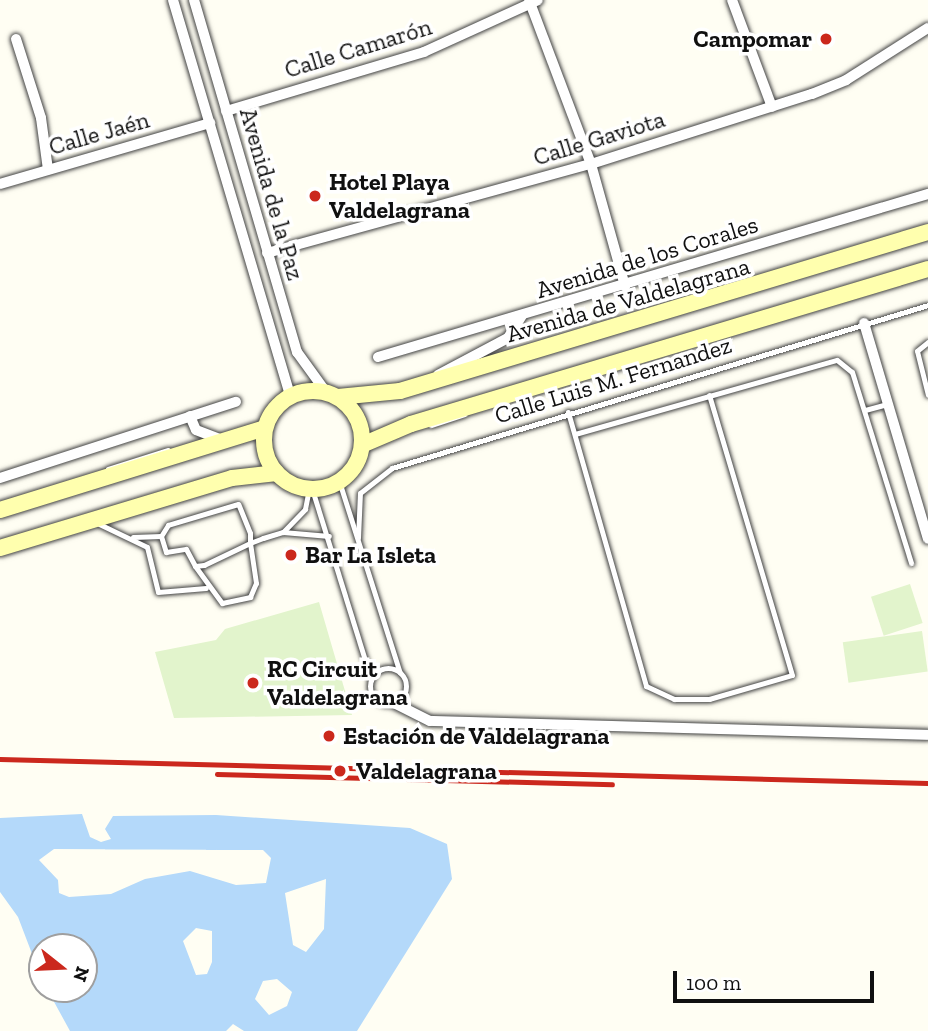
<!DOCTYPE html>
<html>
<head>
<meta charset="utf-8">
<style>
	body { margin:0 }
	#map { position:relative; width:928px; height:1031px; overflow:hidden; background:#fffef3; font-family:"Zilla Slab",serif }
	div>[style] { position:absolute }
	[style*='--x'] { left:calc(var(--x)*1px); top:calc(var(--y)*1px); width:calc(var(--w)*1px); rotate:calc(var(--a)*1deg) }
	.pitch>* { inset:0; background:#e2f4cc; transform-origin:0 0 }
	.water>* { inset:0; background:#b4d9fa }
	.roads { filter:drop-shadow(0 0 2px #434343) drop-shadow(0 0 2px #434343) }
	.lane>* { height:5px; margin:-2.5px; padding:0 2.5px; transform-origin:2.5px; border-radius:2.5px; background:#fff }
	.lane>.ring { margin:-2.5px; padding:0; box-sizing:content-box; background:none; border:5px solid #fff; border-radius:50% }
	.street>* { height:10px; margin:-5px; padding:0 5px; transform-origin:5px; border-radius:5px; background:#fff }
	.secondary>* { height:16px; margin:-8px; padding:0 8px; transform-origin:8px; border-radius:8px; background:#ffffae }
	.secondary>.ring { margin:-8px; padding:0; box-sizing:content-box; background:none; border:16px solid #ffffae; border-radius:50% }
	.rail>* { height:4.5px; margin:-2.25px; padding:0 2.25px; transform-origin:2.25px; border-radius:2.25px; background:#cb281d }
	.dots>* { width:19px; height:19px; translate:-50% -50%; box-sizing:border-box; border:4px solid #fff; border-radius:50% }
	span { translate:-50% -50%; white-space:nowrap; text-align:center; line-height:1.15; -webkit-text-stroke:7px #fff; paint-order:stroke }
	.poi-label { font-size:24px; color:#101010; font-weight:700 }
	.right { translate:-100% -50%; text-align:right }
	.left { translate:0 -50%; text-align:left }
	.street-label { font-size:24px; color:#101010 }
	.north { position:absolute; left:28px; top:933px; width:70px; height:70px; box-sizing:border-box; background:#fff; border:2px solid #9f9f9f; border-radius:50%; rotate:108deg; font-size:19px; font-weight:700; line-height:28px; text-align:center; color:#101010 }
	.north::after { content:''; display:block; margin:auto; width:24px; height:32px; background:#cb281d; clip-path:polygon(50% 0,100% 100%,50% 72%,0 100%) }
	.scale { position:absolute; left:673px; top:971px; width:201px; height:32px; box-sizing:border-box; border:4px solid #101010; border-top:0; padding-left:9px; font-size:21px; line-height:24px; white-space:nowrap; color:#101010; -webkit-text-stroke:5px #fff; paint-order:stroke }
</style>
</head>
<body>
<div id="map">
	<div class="pitch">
		<i style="left:910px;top:584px;width:41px;height:41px;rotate:72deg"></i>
		<i style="clip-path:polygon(319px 602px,352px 715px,174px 718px,155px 652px,216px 640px,225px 629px)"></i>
		<i style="left:922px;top:631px;width:41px;height:80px;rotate:82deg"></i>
	</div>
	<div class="water">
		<i style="clip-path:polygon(evenodd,82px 814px,90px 837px,101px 842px,111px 839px,105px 829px,113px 816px,216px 815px,410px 828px,447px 844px,452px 879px,357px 1031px,244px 1031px,233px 1024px,226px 1031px,70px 1031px,47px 989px,84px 989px,84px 947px,42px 947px,42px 980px,18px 917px,0 892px,0 818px,82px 814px,54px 849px,263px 850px,271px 858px,266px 883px,236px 885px,190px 871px,145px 879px,111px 894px,69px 897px,59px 893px,58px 880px,39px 860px,54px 849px,82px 814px,326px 879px,324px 929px,306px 952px,293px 945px,285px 893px,326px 879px,82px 814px,196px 928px,212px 931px,212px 962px,207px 974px,196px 975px,183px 941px,196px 928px,82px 814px,277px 979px,292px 992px,287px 1006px,269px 1015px,255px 999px,263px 981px,277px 979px)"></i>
	</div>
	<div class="roads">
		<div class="lane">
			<i style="--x:928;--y:342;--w:14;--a:141"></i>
			<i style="--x:917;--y:351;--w:45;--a:76"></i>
			<i style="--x:865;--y:410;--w:24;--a:-15"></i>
			<i style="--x:568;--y:412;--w:285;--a:74.1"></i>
			<i style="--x:646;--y:686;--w:31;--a:25"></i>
			<i style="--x:674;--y:699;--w:35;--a:0"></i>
			<i style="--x:709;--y:699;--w:86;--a:-16.1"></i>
			<i style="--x:792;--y:675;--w:292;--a:-106.5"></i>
			<i style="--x:431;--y:425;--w:35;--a:-18"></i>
			<i style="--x:575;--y:434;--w:272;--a:-15.8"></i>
			<i style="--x:837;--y:360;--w:19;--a:39"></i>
			<i style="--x:852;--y:372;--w:200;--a:72.8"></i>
			<i style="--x:108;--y:469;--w:63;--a:-17.6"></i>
			<i style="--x:339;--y:481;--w:201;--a:72.4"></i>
			<i style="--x:312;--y:489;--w:200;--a:72.8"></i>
			<i style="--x:97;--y:523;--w:55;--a:25.6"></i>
			<i style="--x:147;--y:547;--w:46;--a:76.3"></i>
			<i style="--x:158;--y:592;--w:48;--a:-4.8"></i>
			<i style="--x:283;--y:532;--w:32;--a:-46"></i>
			<i style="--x:305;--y:509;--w:20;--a:-79"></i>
			<i style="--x:133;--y:537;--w:28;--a:-2"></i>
			<i style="--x:358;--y:538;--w:45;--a:-87.5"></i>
			<i style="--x:360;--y:493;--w:41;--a:-38"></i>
			<i style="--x:392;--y:468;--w:560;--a:-16.91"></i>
			<i style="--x:195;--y:566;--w:46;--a:53.9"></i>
			<i style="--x:222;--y:603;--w:29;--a:-12"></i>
			<i style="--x:250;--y:597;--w:15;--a:-67"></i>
			<i style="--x:256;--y:583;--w:40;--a:-98.5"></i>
			<i style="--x:250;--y:543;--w:10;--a:-90"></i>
			<i style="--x:250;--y:533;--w:31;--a:-112"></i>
			<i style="--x:238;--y:504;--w:73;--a:163.3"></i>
			<i style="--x:168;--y:525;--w:13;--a:122"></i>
			<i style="--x:161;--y:536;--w:17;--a:73"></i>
			<i style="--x:166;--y:552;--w:20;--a:-9"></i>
			<i style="--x:186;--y:549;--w:19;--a:62"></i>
			<i style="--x:195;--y:566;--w:9;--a:-6"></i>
			<i style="--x:204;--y:565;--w:51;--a:-25.6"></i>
			<i style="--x:250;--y:543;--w:14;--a:-21"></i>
			<i style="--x:263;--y:538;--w:21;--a:-17"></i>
			<i style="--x:283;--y:532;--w:46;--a:5"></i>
			<i class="ring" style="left:370px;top:668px;width:31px;height:31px"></i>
		</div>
		<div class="street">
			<i style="--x:173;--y:0;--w:413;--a:73.5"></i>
			<i style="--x:194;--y:0;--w:367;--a:73.7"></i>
			<i style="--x:297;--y:352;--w:49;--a:54.1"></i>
			<i style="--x:529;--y:0;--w:175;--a:69.3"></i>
			<i style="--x:591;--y:164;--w:127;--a:74.4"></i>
			<i style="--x:732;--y:0;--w:114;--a:69.5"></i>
			<i style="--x:16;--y:39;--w:83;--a:72.4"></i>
			<i style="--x:41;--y:118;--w:52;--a:82.3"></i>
			<i style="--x:226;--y:111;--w:207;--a:-16.6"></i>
			<i style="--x:424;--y:52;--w:125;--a:-24.5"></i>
			<i style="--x:0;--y:184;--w:219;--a:-16.2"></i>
			<i style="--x:267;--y:253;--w:336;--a:-15.4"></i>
			<i style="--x:591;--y:164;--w:232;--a:-17.6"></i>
			<i style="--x:812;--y:94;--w:37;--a:-22"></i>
			<i style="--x:846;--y:80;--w:97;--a:-32.4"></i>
			<i style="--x:864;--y:323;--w:225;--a:73.5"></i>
			<i style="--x:378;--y:357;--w:574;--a:-16.51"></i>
			<i style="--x:438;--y:375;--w:79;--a:-27.9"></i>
			<i style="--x:508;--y:338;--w:26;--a:-58"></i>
			<i style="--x:190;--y:416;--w:15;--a:67"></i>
			<i style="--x:196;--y:430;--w:28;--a:21"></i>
			<i style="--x:0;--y:478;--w:248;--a:-17.9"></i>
			<i style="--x:394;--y:703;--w:40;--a:26.6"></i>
			<i style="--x:430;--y:721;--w:498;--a:1.6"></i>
		</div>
		<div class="secondary">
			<i class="ring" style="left:264px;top:391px;width:82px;height:82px"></i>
			<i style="--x:338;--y:397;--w:62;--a:-5.5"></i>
			<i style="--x:400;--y:391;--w:551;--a:-16.76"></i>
			<i style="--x:362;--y:445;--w:53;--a:-23.2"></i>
			<i style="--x:411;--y:424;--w:540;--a:-16.69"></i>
			<i style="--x:0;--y:510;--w:277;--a:-17.2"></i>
			<i style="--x:0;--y:548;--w:242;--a:-16.8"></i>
			<i style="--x:232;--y:478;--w:45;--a:-6.3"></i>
		</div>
	</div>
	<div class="rail">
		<i style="--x:0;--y:759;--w:928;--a:1.48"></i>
		<i style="--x:217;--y:774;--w:395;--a:1.5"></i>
	</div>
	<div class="dots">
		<i style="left:826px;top:39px;background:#cb281d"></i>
		<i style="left:315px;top:196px;background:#cb281d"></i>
		<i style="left:291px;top:555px;background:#cb281d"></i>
		<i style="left:253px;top:683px;background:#cb281d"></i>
		<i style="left:329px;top:736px;background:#cb281d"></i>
		<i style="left:340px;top:771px;background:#cb281d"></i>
	</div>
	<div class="poi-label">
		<span class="right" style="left:812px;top:39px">Campomar</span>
		<span class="left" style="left:329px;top:196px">Hotel Playa<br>Valdelagrana</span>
		<span class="left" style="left:305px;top:555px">Bar La Isleta</span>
		<span class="left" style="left:267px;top:683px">RC Circuit<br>Valdelagrana</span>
		<span class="left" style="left:343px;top:736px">Estación de Valdelagrana</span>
		<span class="left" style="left:356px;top:771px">Valdelagrana</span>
	</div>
	<div class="street-label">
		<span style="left:358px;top:48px;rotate:-17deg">Calle Camarón</span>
		<span style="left:99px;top:133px;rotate:-16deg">Calle Jaén</span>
		<span style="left:599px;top:138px;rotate:-17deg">Calle Gaviota</span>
		<span style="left:272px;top:194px;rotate:74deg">Avenida de la Paz</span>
		<span style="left:647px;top:257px;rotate:-17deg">Avenida de los Corales</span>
		<span style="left:628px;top:300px;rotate:-16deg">Avenida de Valdelagrana</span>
		<span style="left:613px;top:380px;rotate:-17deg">Calle Luis M. Fernandez</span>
	</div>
	<div class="north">N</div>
	<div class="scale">100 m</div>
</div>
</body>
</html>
